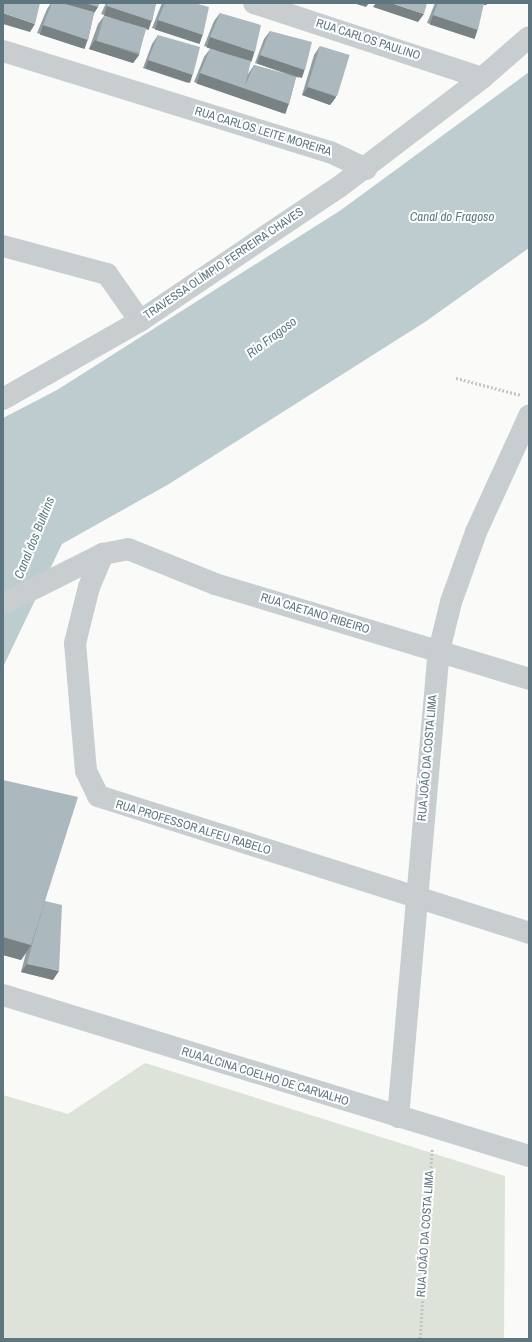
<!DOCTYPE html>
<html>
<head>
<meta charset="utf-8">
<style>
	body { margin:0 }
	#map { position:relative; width:532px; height:1342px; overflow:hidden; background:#fafaf8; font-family:"Archivo Narrow",sans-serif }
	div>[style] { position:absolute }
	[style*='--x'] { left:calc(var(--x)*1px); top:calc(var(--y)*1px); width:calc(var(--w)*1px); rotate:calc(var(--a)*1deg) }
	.green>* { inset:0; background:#dde3d8 }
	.water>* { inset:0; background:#bdcdcf }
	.path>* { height:2.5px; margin-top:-1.25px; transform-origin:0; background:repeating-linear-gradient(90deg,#c1c5c6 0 2px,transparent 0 4px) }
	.minor>* { height:22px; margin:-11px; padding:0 11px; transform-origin:11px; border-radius:11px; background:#c8cdd0 }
	.wall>* { inset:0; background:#939ea3 }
	.shaded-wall>* { inset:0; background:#788184; transform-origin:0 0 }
	.building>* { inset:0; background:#abb8bd; transform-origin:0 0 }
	span { translate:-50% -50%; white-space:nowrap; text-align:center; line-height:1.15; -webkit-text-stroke:4px #fff; paint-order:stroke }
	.street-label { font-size:12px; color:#5e7680 }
	.water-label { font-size:13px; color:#5d7b7f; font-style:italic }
	.frame { position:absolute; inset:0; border:4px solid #5e7680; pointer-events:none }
</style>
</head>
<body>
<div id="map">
	<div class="green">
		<i style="clip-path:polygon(145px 1063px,505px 1176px,504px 1339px,3px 1339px,3px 1095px,68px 1114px)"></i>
	</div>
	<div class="water">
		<i style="clip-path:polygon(529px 72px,529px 248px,425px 322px,169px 484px,62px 544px,3px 667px,3px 418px,57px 390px,341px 210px)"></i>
	</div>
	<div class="path">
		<i style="--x:456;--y:378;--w:67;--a:14.7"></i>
		<i style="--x:420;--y:1339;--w:191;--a:-86.4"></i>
	</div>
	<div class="minor">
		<i style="--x:254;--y:3;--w:240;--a:18.2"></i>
		<i style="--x:3;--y:51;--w:342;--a:17.2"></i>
		<i style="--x:330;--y:152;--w:40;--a:25"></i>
		<i style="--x:3;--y:246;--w:108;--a:15.1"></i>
		<i style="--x:107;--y:274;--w:57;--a:54.9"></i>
		<i style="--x:3;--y:399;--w:158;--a:-29.7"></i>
		<i style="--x:140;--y:321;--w:240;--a:-34"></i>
		<i style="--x:339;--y:187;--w:180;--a:-37.3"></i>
		<i style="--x:482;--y:78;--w:62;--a:-41.1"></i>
		<i style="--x:103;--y:554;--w:36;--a:113"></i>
		<i style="--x:89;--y:587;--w:58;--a:104"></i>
		<i style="--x:75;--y:643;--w:128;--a:85.1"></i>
		<i style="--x:86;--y:771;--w:28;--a:64"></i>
		<i style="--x:98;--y:796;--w:452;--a:17.6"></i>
		<i style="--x:3;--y:604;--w:112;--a:-26.6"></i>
		<i style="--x:103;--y:554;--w:25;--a:-11"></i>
		<i style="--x:128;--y:549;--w:94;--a:21.9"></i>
		<i style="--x:215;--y:584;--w:328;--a:16.8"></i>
		<i style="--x:3;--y:995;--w:550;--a:17.02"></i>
		<i style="--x:398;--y:1117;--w:468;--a:-85"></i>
		<i style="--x:439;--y:651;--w:50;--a:-76.2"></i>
		<i style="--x:451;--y:602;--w:74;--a:-70.3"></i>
		<i style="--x:476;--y:532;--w:128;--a:-65.4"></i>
	</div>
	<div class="wall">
		<i style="clip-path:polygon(51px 3px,99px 3px,98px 7px,94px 13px,88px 40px,82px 48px,37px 33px,47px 9px)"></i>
		<i style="clip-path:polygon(106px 3px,156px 3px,152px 21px,145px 29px,139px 55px,133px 63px,89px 49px,98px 24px,104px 16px,121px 21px,101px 14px)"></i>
		<i style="clip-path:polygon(162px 3px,194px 3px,203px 35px,197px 43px,152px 28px)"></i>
		<i style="clip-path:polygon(435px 3px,488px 3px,486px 5px,483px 5px,472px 38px,427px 23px)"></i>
		<i style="clip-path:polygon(220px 13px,249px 60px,248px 74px,254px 65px,289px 75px,255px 63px,264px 39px,270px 31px,299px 78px,296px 77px,289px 104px,283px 113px,194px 82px,204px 57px,210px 49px,239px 57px,204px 46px,214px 21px)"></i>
		<i style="clip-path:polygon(158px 35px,188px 83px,143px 68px,152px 44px)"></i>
		<i style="clip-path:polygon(320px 46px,336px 97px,330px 105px,302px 95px,314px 55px)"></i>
		<i style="clip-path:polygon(3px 780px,45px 901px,53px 980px,21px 972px,26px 953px,21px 960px,3px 955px)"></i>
	</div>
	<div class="shaded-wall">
		<i style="clip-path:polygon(55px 3px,85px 3px,98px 7px,92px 16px)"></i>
		<i style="clip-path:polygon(353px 3px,369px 3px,366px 7px)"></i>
		<i style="clip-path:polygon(376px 3px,391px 3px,424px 14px,418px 22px,373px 7px)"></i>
		<i style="clip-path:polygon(478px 3px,488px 3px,486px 5px)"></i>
		<i style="left:107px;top:6px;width:47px;height:10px;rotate:18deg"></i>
		<i style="clip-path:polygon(3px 13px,35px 24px,30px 32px,3px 24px)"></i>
		<i style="left:433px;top:15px;width:47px;height:10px;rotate:18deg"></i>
		<i style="left:158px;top:20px;width:47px;height:10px;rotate:18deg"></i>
		<i style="left:43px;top:25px;width:47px;height:10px;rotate:18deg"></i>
		<i style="left:210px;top:37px;width:47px;height:11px;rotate:18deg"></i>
		<i style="clip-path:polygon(95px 40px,139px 55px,133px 63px,89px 49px)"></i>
		<i style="left:260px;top:55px;width:47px;height:9px;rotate:18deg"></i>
		<i style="left:148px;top:60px;width:47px;height:9px;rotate:18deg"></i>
		<i style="left:200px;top:73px;width:94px;height:11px;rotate:19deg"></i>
		<i style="clip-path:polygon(308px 87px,336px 97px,330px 105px,302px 95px)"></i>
		<i style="clip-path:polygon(3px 937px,31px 945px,21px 960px,3px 955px)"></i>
		<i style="clip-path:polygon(27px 964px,59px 971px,53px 980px,21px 972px)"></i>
	</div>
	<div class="building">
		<i style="clip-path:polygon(3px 3px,40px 3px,35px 24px,3px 13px)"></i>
		<i style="clip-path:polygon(52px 3px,62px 3px,94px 12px,88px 40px,43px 25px)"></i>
		<i style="clip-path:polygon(85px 3px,99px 3px,98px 7px)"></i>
		<i style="clip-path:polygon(108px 3px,156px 3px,152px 21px,107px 6px)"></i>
		<i style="clip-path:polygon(165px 3px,194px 3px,209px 7px,203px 35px,158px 20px)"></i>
		<i style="clip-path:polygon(391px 3px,427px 3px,424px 14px)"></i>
		<i style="clip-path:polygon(438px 3px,484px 3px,478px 30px,433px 15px)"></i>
		<i style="clip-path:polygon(220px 13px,261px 25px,255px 52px,210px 37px)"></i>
		<i style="left:104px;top:16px;width:44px;height:26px;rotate:16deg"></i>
		<i style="clip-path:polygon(270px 31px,312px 42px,305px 70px,260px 55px)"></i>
		<i style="clip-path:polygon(158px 35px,200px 47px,193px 75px,148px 60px)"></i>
		<i style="left:320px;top:46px;width:31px;height:43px;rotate:17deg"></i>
		<i style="clip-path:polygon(210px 49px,251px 61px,245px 86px,254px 65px,296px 77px,289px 104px,200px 73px)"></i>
		<i style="clip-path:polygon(3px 780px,78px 797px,31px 945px,3px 937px)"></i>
		<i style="clip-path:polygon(45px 901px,62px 905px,59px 971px,27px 964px,34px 938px)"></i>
	</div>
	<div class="street-label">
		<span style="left:368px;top:40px;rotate:18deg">RUA CARLOS PAULINO</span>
		<span style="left:263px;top:132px;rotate:17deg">RUA CARLOS LEITE MOREIRA</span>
		<span style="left:224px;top:264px;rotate:-34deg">TRAVESSA OLÍMPIO FERREIRA CHAVES</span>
		<span style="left:315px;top:614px;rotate:17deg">RUA CAETANO RIBEIRO</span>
		<span style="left:428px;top:758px;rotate:-85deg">RUA JOÃO DA COSTA LIMA</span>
		<span style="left:193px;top:828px;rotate:17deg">RUA PROFESSOR ALFEU RABELO</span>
		<span style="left:265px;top:1077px;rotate:17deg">RUA ALCINA COELHO DE CARVALHO</span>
		<span style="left:426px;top:1234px;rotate:-86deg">RUA JOÃO DA COSTA LIMA</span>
	</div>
	<div class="water-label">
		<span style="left:452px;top:217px">Canal do Fragoso</span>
		<span style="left:272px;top:338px;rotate:-37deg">Rio Fragoso</span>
		<span style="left:35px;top:538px;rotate:-68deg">Canal dos Bultrins</span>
	</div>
	<div class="frame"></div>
</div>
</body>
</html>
